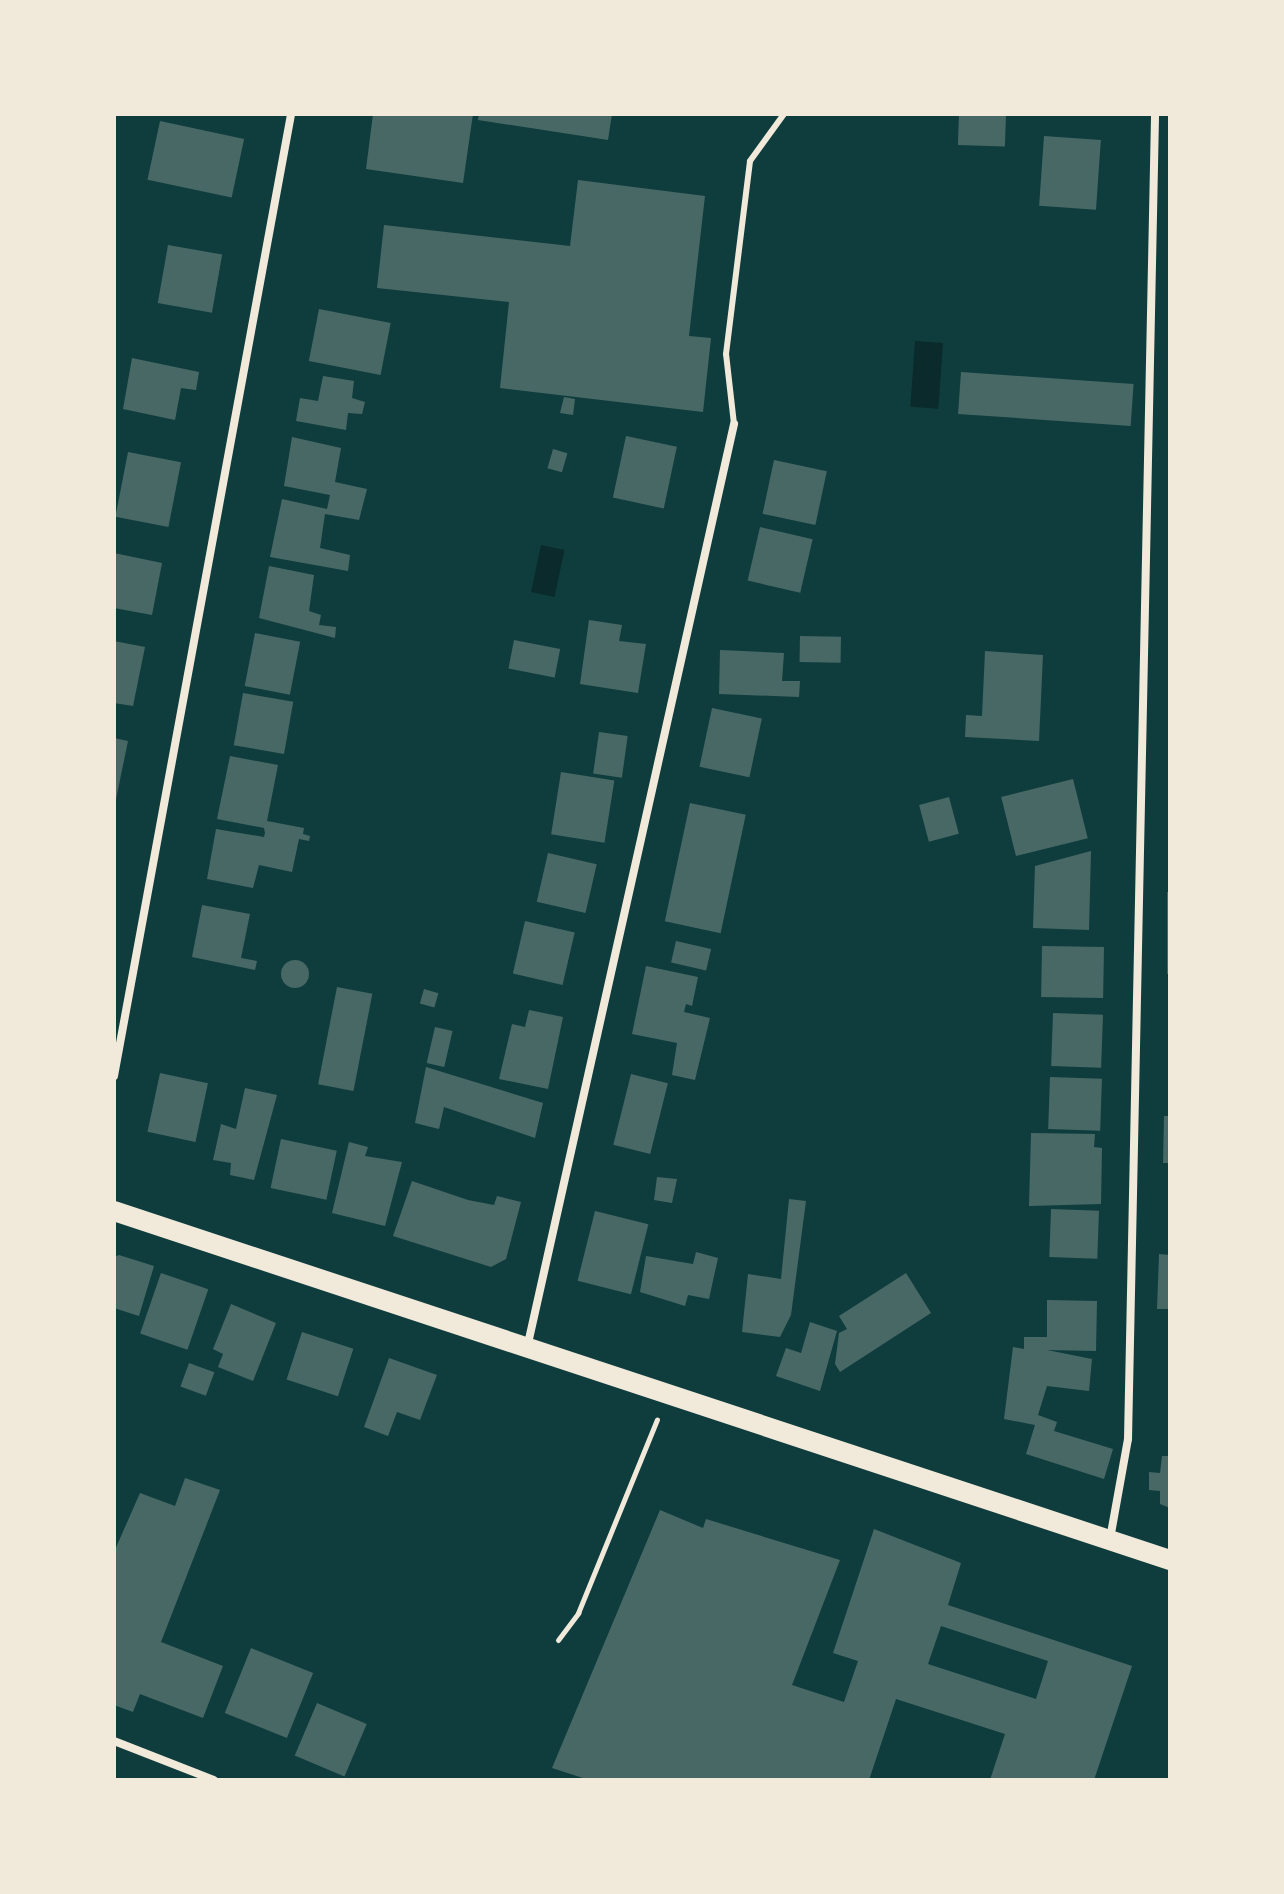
<!DOCTYPE html>
<html>
<head>
<meta charset="utf-8">
<style>
	body { margin:0 }
	#map { position:relative; width:1284px; height:1894px; overflow:hidden; background:#0f3d3e; font-family:"DejaVu Sans",sans-serif }
	div>[style] { position:absolute }
	[style*='--x'] { left:calc(var(--x)*1px); top:calc(var(--y)*1px); width:calc(var(--w)*1px); rotate:calc(var(--a)*1deg) }
	.water>* { inset:0; background:#0a2a2b; transform-origin:0 0 }
	.building>* { inset:0; background:#486865; transform-origin:0 0 }
	.round { border-radius:50% }
	.path>* { height:5px; margin:-2.5px; padding:0 2.5px; transform-origin:2.5px; border-radius:2.5px; background:#f1e9da }
	.service>* { height:6px; margin:-3px; padding:0 3px; transform-origin:3px; border-radius:3px; background:#f1e9da }
	.minor>* { height:8px; margin:-4px; padding:0 4px; transform-origin:4px; border-radius:4px; background:#f1e9da }
	.primary>* { height:20px; margin:-10px; padding:0 10px; transform-origin:10px; border-radius:10px; background:#f1e9da }
	span { translate:-50% -50%; white-space:nowrap; text-align:center; line-height:1.15; -webkit-text-stroke:8px #f1e9da; paint-order:stroke }
	.frame { position:absolute; inset:0; border:116px solid #f1e9da; pointer-events:none }
</style>
</head>
<body>
<div id="map">
	<div class="water">
		<i style="left:915px;top:341px;width:28px;height:66px;rotate:4deg"></i>
		<i style="left:541px;top:545px;width:24px;height:48px;rotate:12deg"></i>
	</div>
	<div class="building">
		<i style="clip-path:polygon(373px 114px,473px 114px,463px 183px,366px 169px)"></i>
		<i style="clip-path:polygon(479px 114px,612px 114px,608px 140px,478px 120px)"></i>
		<i style="left:959px;top:114px;width:47px;height:31px;rotate:2deg"></i>
		<i style="left:160px;top:121px;width:86px;height:60px;rotate:12deg"></i>
		<i style="left:1044px;top:136px;width:57px;height:70px;rotate:4deg"></i>
		<i style="clip-path:polygon(578px 180px,705px 196px,689px 336px,711px 338px,703px 412px,500px 388px,509px 302px,377px 288px,384px 225px,570px 246px)"></i>
		<i style="left:168px;top:245px;width:55px;height:59px;rotate:10deg"></i>
		<i style="left:319px;top:309px;width:73px;height:53px;rotate:11deg"></i>
		<i style="clip-path:polygon(132px 358px,199px 372px,196px 390px,181px 388px,175px 420px,123px 409px)"></i>
		<i style="left:961px;top:372px;width:173px;height:42px;rotate:4deg"></i>
		<i style="clip-path:polygon(323px 376px,354px 381px,352px 398px,365px 402px,362px 414px,348px 413px,346px 430px,296px 421px,300px 398px,318px 401px)"></i>
		<i style="clip-path:polygon(564px 397px,575px 399px,573px 415px,560px 413px)"></i>
		<i style="left:626px;top:436px;width:52px;height:63px;rotate:12deg"></i>
		<i style="clip-path:polygon(292px 437px,341px 448px,335px 482px,367px 489px,359px 520px,325px 514px,320px 548px,350px 555px,348px 571px,270px 557px,282px 499px,327px 509px,330px 495px,284px 486px)"></i>
		<i style="left:553px;top:449px;width:15px;height:20px;rotate:16deg"></i>
		<i style="left:128px;top:452px;width:54px;height:66px;rotate:11deg"></i>
		<i style="left:774px;top:460px;width:54px;height:55px;rotate:12deg"></i>
		<i style="left:760px;top:527px;width:54px;height:55px;rotate:13deg"></i>
		<i style="clip-path:polygon(114px 553px,162px 563px,152px 615px,114px 608px)"></i>
		<i style="clip-path:polygon(269px 566px,314px 575px,309px 611px,321px 615px,319px 625px,336px 627px,335px 638px,259px 618px)"></i>
		<i style="clip-path:polygon(589px 620px,622px 625px,619px 641px,646px 644px,638px 693px,580px 684px)"></i>
		<i style="left:255px;top:633px;width:46px;height:54px;rotate:11deg"></i>
		<i style="left:800px;top:636px;width:41px;height:26px;rotate:1deg"></i>
		<i style="left:514px;top:640px;width:47px;height:29px;rotate:11deg"></i>
		<i style="clip-path:polygon(114px 641px,145px 647px,133px 706px,114px 703px)"></i>
		<i style="clip-path:polygon(720px 650px,784px 653px,782px 681px,800px 681px,799px 697px,719px 694px)"></i>
		<i style="clip-path:polygon(985px 651px,1043px 655px,1039px 741px,965px 737px,966px 715px,982px 716px)"></i>
		<i style="left:243px;top:693px;width:51px;height:53px;rotate:10deg"></i>
		<i style="left:712px;top:708px;width:51px;height:60px;rotate:12deg"></i>
		<i style="left:599px;top:732px;width:29px;height:42px;rotate:8deg"></i>
		<i style="clip-path:polygon(114px 738px,128px 741px,115px 804px,114px 804px)"></i>
		<i style="clip-path:polygon(230px 756px,278px 765px,267px 821px,304px 828px,303px 834px,310px 836px,309px 841px,299px 839px,292px 872px,259px 865px,253px 888px,207px 879px,216px 829px,264px 837px,265px 833px,264px 828px,217px 819px)"></i>
		<i style="left:561px;top:772px;width:54px;height:63px;rotate:9deg"></i>
		<i style="left:1073px;top:779px;width:61px;height:74px;rotate:76deg"></i>
		<i style="left:949px;top:797px;width:38px;height:31px;rotate:75deg"></i>
		<i style="left:690px;top:803px;width:57px;height:121px;rotate:12deg"></i>
		<i style="clip-path:polygon(1091px 851px,1089px 930px,1033px 928px,1035px 866px)"></i>
		<i style="left:548px;top:853px;width:50px;height:50px;rotate:13deg"></i>
		<i style="left:1167px;top:892px;width:3px;height:82px"></i>
		<i style="clip-path:polygon(202px 905px,250px 914px,241px 958px,257px 961px,255px 970px,192px 957px)"></i>
		<i style="left:525px;top:921px;width:51px;height:54px;rotate:13deg"></i>
		<i style="left:676px;top:941px;width:36px;height:22px;rotate:13deg"></i>
		<i style="left:1042px;top:946px;width:62px;height:51px;rotate:1deg"></i>
		<i class="round" style="left:281px;top:960px;width:28px;height:28px"></i>
		<i style="clip-path:polygon(646px 966px,698px 977px,692px 1006px,686px 1004px,684px 1012px,710px 1018px,695px 1080px,672px 1075px,677px 1043px,632px 1034px)"></i>
		<i style="left:337px;top:987px;width:36px;height:99px;rotate:11deg"></i>
		<i style="left:424px;top:989px;width:15px;height:15px;rotate:16deg"></i>
		<i style="clip-path:polygon(529px 1010px,563px 1017px,548px 1089px,499px 1079px,512px 1024px,525px 1027px)"></i>
		<i style="left:1053px;top:1013px;width:50px;height:53px;rotate:2deg"></i>
		<i style="left:435px;top:1027px;width:18px;height:37px;rotate:13deg"></i>
		<i style="clip-path:polygon(426px 1067px,543px 1103px,535px 1138px,444px 1107px,439px 1129px,415px 1123px)"></i>
		<i style="left:160px;top:1073px;width:49px;height:60px;rotate:12deg"></i>
		<i style="left:631px;top:1074px;width:38px;height:73px;rotate:14deg"></i>
		<i style="left:1050px;top:1077px;width:52px;height:52px;rotate:2deg"></i>
		<i style="clip-path:polygon(245px 1088px,277px 1095px,254px 1180px,230px 1175px,231px 1163px,213px 1160px,221px 1124px,236px 1129px)"></i>
		<i style="clip-path:polygon(1164px 1116px,1170px 1116px,1170px 1163px,1163px 1163px)"></i>
		<i style="clip-path:polygon(1031px 1133px,1095px 1134px,1094px 1147px,1102px 1148px,1101px 1204px,1029px 1206px)"></i>
		<i style="left:281px;top:1139px;width:57px;height:50px;rotate:12deg"></i>
		<i style="clip-path:polygon(349px 1142px,368px 1147px,365px 1156px,402px 1162px,385px 1226px,332px 1213px)"></i>
		<i style="clip-path:polygon(657px 1177px,677px 1179px,672px 1203px,654px 1200px)"></i>
		<i style="clip-path:polygon(412px 1181px,468px 1200px,494px 1205px,497px 1196px,521px 1202px,506px 1259px,491px 1267px,393px 1236px)"></i>
		<i style="clip-path:polygon(789px 1199px,806px 1201px,791px 1315px,780px 1337px,742px 1332px,748px 1274px,781px 1279px)"></i>
		<i style="left:1051px;top:1209px;width:48px;height:48px;rotate:2deg"></i>
		<i style="left:595px;top:1211px;width:55px;height:72px;rotate:14deg"></i>
		<i style="clip-path:polygon(696px 1252px,718px 1258px,709px 1299px,688px 1295px,685px 1306px,640px 1292px,646px 1256px,693px 1264px)"></i>
		<i style="clip-path:polygon(1159px 1254px,1170px 1255px,1170px 1309px,1157px 1309px)"></i>
		<i style="clip-path:polygon(119px 1255px,154px 1266px,139px 1316px,114px 1308px,114px 1257px)"></i>
		<i style="left:161px;top:1273px;width:50px;height:64px;rotate:19deg"></i>
		<i style="clip-path:polygon(906px 1273px,931px 1313px,840px 1372px,835px 1364px,839px 1333px,847px 1329px,839px 1316px)"></i>
		<i style="clip-path:polygon(1047px 1300px,1097px 1301px,1096px 1351px,1047px 1350px,1092px 1359px,1089px 1391px,1047px 1386px,1038px 1415px,1057px 1422px,1054px 1431px,1113px 1449px,1104px 1479px,1026px 1454px,1035px 1425px,1004px 1419px,1013px 1347px,1024px 1349px,1024px 1337px,1047px 1337px)"></i>
		<i style="clip-path:polygon(231px 1304px,276px 1323px,253px 1381px,218px 1367px,223px 1354px,213px 1349px)"></i>
		<i style="clip-path:polygon(810px 1322px,837px 1331px,820px 1391px,776px 1376px,786px 1348px,801px 1353px)"></i>
		<i style="left:302px;top:1332px;width:54px;height:50px;rotate:18deg"></i>
		<i style="clip-path:polygon(389px 1358px,437px 1375px,420px 1420px,397px 1412px,388px 1436px,364px 1427px)"></i>
		<i style="left:189px;top:1363px;width:27px;height:25px;rotate:20deg"></i>
		<i style="clip-path:polygon(1162px 1456px,1170px 1456px,1170px 1508px,1160px 1504px,1160px 1491px,1149px 1490px,1149px 1472px,1160px 1473px)"></i>
		<i style="clip-path:polygon(185px 1478px,220px 1490px,161px 1642px,223px 1666px,203px 1718px,140px 1694px,133px 1712px,114px 1705px,114px 1552px,140px 1493px,175px 1506px)"></i>
		<i style="clip-path:polygon(evenodd,660px 1510px,703px 1528px,706px 1519px,840px 1560px,792px 1685px,844px 1702px,858px 1661px,833px 1653px,874px 1529px,961px 1563px,948px 1605px,1132px 1666px,1094px 1780px,990px 1780px,1005px 1734px,896px 1699px,869px 1780px,589px 1780px,552px 1768px,660px 1510px,941px 1626px,1048px 1661px,1036px 1699px,928px 1664px,941px 1626px)"></i>
		<i style="left:251px;top:1648px;width:67px;height:70px;rotate:22deg"></i>
		<i style="left:317px;top:1703px;width:54px;height:57px;rotate:23deg"></i>
	</div>
	<div class="path">
		<i style="--x:558;--y:1640;--w:34;--a:-53"></i>
		<i style="--x:578;--y:1613;--w:209;--a:-67.8"></i>
	</div>
	<div class="service">
		<i style="--x:734;--y:424;--w:70;--a:-96.5"></i>
		<i style="--x:726;--y:354;--w:194;--a:-82.9"></i>
		<i style="--x:750;--y:161;--w:58;--a:-54.1"></i>
	</div>
	<div class="minor">
		<i style="--x:114;--y:1076;--w:978;--a:-79.57"></i>
		<i style="--x:527;--y:1348;--w:947;--a:-77.37"></i>
		<i style="--x:1110;--y:1539;--w:102;--a:-79.8"></i>
		<i style="--x:1128;--y:1439;--w:1325;--a:-88.83"></i>
		<i style="--x:114;--y:1741;--w:107;--a:21.3"></i>
	</div>
	<div class="primary">
		<i style="--x:114;--y:1211;--w:1112;--a:18.29"></i>
	</div>
	<div class="frame"></div>
</div>
</body>
</html>
